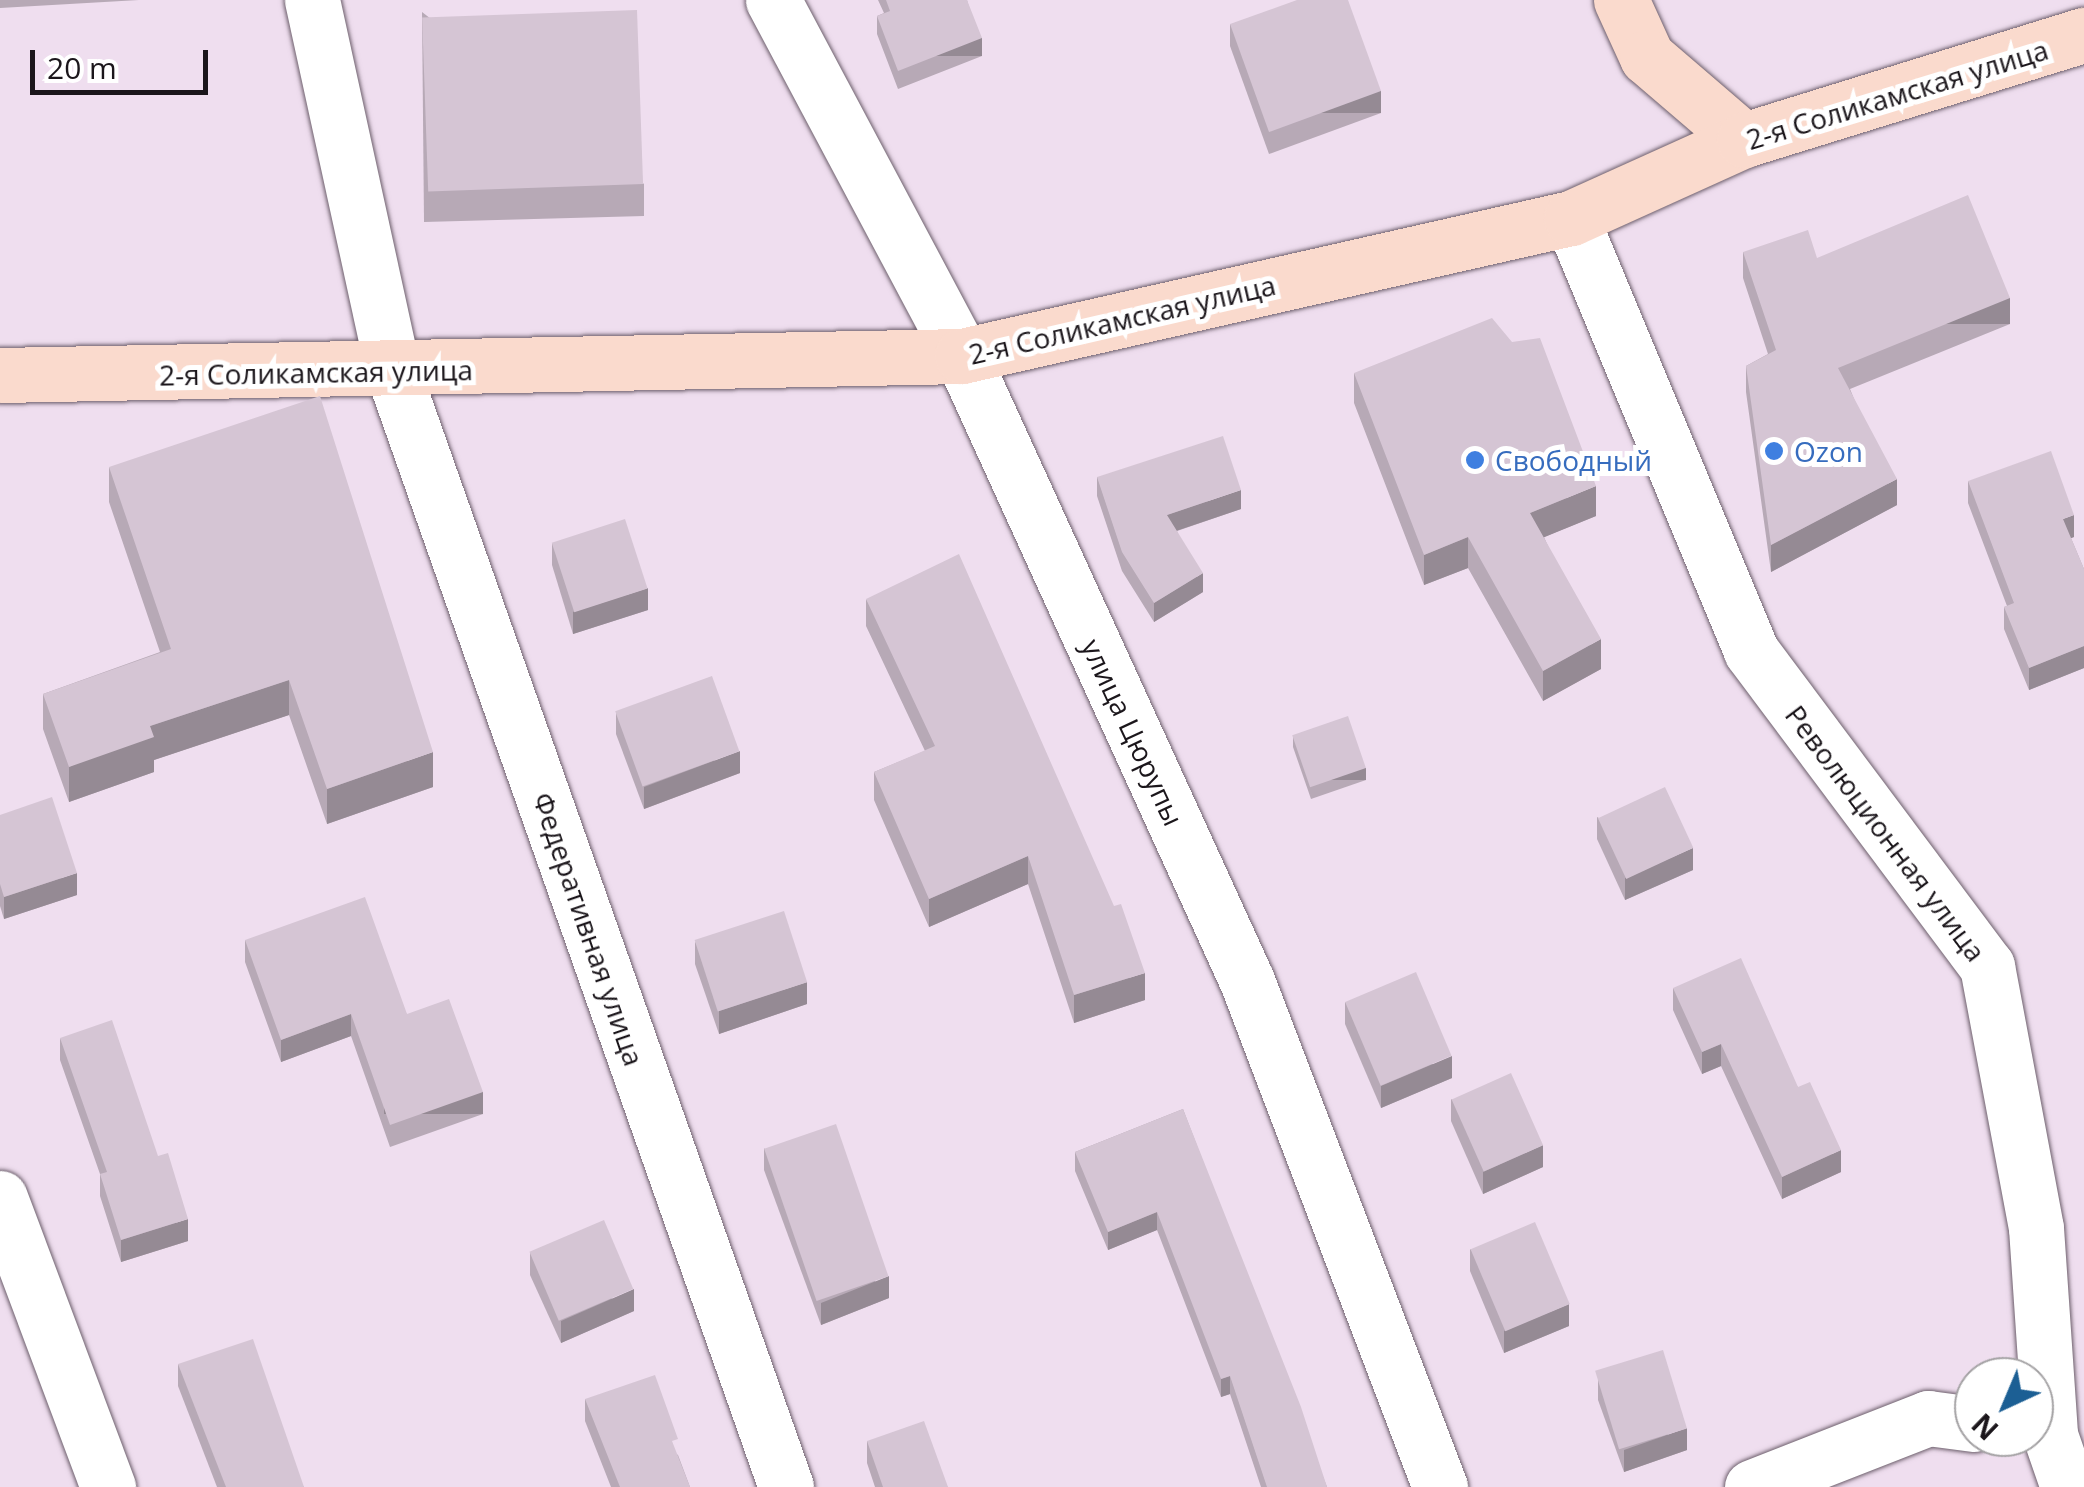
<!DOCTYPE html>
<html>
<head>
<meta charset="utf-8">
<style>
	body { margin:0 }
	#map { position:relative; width:2084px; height:1487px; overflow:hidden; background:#efdeef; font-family:"Open Sans",sans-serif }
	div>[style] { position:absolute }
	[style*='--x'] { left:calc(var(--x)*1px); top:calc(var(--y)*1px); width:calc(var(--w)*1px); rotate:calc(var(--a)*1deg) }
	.roads { filter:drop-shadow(0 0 2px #6d5f6c) drop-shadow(0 0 2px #6d5f6c) }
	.minor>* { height:55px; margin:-27.5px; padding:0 27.5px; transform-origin:27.5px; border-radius:27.5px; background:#fff }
	.major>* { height:55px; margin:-27.5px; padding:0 27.5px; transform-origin:27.5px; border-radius:27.5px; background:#fadacd }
	.wall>* { inset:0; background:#b7a9b6 }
	.shaded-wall>* { inset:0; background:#958a94; transform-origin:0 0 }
	.building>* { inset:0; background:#d5c5d4; transform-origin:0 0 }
	.dots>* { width:28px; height:28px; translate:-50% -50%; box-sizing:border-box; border:5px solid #fff; border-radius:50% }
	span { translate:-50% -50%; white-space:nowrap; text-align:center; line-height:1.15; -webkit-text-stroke:10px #fff; paint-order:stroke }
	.street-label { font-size:28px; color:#1b161b }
	.shop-label { font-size:28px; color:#366cbe }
	.left { translate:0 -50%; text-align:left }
	.north { position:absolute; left:1954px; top:1357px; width:100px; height:100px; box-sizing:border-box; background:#fff; border:2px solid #a4a2a4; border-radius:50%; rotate:224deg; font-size:28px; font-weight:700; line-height:40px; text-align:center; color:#1b161b }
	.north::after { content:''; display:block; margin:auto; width:35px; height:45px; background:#1c5f94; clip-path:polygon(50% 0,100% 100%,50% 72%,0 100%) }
	.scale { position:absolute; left:30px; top:50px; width:178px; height:45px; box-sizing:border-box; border:5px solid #1b161b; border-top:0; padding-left:12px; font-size:30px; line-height:35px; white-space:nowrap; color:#1b161b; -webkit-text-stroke:8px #fff; paint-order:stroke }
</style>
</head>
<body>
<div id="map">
	<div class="roads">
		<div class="minor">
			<i style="--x:312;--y:0;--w:381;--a:77.7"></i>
			<i style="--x:393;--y:372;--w:1182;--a:70.58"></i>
			<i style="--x:773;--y:0;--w:403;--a:62"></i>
			<i style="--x:962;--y:356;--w:687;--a:65.49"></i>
			<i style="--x:1247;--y:981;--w:542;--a:69.12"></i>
			<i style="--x:1571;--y:218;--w:469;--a:67.4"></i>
			<i style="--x:1751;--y:651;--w:394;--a:53.2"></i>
			<i style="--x:1987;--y:966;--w:267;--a:79.4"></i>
			<i style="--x:2036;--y:1228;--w:207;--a:86.1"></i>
			<i style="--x:2050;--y:1435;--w:55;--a:70.9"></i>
			<i style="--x:0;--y:1198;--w:309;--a:69.5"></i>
			<i style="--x:1752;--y:1487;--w:189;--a:-21.4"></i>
			<i style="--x:1928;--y:1418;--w:46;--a:7.4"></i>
		</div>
		<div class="major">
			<i style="--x:1621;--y:0;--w:63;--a:65.5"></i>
			<i style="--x:1647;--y:57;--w:128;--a:40.6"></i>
			<i style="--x:0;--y:375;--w:962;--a:-1.13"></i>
			<i style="--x:962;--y:356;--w:624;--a:-12.77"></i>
			<i style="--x:1571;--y:218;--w:190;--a:-24.3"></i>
			<i style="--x:1744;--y:140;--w:356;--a:-17.2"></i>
		</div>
	</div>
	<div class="wall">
		<i style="clip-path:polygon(0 0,139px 0,0 8px)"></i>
		<i style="clip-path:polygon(878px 0,967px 0,982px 56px,898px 89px,877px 34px,877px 16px,884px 13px)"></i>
		<i style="clip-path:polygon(422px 12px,644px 184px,644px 216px,424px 222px)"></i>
		<i style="clip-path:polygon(1230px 24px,1381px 113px,1269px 154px,1230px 46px)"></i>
		<i style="clip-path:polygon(1743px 252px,1817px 258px,2010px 324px,1850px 389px,1897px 505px,1771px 572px,1746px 392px,1746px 366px,1768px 354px,1743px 278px)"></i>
		<i style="clip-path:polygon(1354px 373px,1596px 516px,1544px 537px,1601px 669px,1543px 701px,1468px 568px,1424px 585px,1354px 403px)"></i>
		<i style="clip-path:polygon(109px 467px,433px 787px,327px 824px,289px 715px,154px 760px,154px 772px,69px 802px,43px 729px,43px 694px,160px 652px,109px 502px)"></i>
		<i style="clip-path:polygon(1097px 477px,1241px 509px,1177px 531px,1203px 592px,1154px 622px,1122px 571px,1097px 496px)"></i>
		<i style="clip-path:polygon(1968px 481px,2074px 537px,2071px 538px,2084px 569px,2084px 668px,2029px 690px,2004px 629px,2004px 607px,2007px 606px,1968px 503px)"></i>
		<i style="clip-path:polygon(552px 543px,648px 610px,573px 634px,552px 565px)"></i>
		<i style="clip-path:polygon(866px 599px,1145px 1000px,1074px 1023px,1028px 884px,929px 927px,874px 800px,874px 772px,925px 751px,866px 626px)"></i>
		<i style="clip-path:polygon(616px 712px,740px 773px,644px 809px,616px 734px)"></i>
		<i style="clip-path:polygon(1293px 736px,1366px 780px,1311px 799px,1293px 747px)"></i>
		<i style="clip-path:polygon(0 815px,77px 895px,4px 919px,0 906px)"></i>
		<i style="clip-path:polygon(1597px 817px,1693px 870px,1625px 900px,1597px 839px)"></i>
		<i style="clip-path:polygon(245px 940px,407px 1014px,483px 1114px,390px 1147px,351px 1036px,281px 1062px,245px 962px)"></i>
		<i style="clip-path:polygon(695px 942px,807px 1004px,719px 1034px,695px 964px)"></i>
		<i style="clip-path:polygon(1673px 988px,1798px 1087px,1841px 1172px,1782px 1199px,1721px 1066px,1702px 1074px,1673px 1010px)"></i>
		<i style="clip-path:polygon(1345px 1002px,1452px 1078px,1381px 1108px,1345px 1024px)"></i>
		<i style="clip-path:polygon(60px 1038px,188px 1241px,121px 1262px,100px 1196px,100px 1174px,60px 1060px)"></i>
		<i style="clip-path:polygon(1451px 1099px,1543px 1167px,1483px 1194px,1451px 1121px)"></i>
		<i style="clip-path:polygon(1183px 1109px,1327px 1487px,1261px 1487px,1230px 1394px,1221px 1397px,1157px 1230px,1108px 1250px,1075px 1171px,1075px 1152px)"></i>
		<i style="clip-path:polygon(764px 1148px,889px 1298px,821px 1325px,764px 1170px)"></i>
		<i style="clip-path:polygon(1470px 1249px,1569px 1326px,1504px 1353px,1470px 1271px)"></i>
		<i style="clip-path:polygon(530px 1252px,634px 1311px,561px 1343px,530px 1275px)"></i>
		<i style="clip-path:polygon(178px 1364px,304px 1487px,217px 1487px,178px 1386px)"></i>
		<i style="clip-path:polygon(1598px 1378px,1687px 1450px,1624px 1472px,1598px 1400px)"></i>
		<i style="clip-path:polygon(585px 1399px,678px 1455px,690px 1487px,611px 1487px,585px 1421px)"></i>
		<i style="clip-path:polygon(867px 1441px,948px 1487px,875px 1487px,867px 1463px)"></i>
	</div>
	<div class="shaded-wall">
		<i style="left:982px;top:38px;width:18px;height:90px;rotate:90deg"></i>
		<i style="left:1381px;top:91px;width:22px;height:119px;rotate:90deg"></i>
		<i style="left:2010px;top:298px;width:26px;height:186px;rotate:90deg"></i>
		<i style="clip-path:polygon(1897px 479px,1897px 505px,1771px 572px,1771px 545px)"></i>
		<i style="clip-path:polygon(1596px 486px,1596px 516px,1530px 543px,1530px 513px)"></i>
		<i style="clip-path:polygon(1241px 490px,1241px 509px,1167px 534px,1167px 515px)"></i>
		<i style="clip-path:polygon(2074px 515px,2074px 537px,2063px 541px,2063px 519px)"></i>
		<i style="clip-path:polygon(1468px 537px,1468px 568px,1424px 585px,1424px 555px)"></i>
		<i style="clip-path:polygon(1203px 573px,1203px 592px,1154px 622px,1154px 603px)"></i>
		<i style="clip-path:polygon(648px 588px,648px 610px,573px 634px,573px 612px)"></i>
		<i style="clip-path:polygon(1601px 639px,1601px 669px,1543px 701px,1543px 671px)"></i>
		<i style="clip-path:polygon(2084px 646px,2084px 668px,2029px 690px,2029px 668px)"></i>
		<i style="clip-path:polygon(289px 680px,289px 715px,154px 760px,154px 772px,69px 802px,69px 767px,150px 726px)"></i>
		<i style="clip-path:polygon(740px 751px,740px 773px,644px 809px,644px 787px)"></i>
		<i style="clip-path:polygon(433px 752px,433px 787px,327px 824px,327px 789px)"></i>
		<i style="left:1366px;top:768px;width:12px;height:58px;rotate:90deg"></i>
		<i style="clip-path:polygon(1693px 848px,1693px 870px,1625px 900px,1625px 878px)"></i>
		<i style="clip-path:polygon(1028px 856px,1028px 884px,929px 927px,929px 899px)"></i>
		<i style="clip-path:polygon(77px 873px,77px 895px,4px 919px,4px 897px)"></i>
		<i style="clip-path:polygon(1145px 973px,1145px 1000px,1074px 1023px,1074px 995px)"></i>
		<i style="clip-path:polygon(807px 982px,807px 1004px,719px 1034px,719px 1011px)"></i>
		<i style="clip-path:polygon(351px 1014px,351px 1036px,281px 1062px,281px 1040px)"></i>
		<i style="clip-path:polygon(1721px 1044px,1721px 1066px,1702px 1074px,1702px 1052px)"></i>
		<i style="clip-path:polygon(1452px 1056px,1452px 1078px,1381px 1108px,1381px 1086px)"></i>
		<i style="left:483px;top:1092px;width:22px;height:99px;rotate:90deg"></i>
		<i style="clip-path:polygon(1543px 1145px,1543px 1167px,1483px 1194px,1483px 1172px)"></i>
		<i style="clip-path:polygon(1841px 1150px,1841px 1172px,1782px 1199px,1782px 1177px)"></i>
		<i style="clip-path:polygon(1157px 1212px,1157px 1230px,1108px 1250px,1108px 1232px)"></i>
		<i style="clip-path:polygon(188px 1219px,188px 1241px,121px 1262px,121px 1240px)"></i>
		<i style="clip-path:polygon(889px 1276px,889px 1298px,821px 1325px,821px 1303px)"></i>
		<i style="clip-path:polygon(634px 1289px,634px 1311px,561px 1343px,561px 1321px)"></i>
		<i style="clip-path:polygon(1569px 1304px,1569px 1326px,1504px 1353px,1504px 1331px)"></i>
		<i style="clip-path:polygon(1230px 1376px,1230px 1394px,1221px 1397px,1221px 1379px)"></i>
		<i style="clip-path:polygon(1687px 1428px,1687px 1450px,1624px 1472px,1624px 1450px)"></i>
	</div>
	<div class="building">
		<i style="clip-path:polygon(886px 0,967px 0,982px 38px,898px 71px,877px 16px,890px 11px)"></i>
		<i style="clip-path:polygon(1297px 0,1348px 0,1381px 91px,1269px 132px,1230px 24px)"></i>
		<i style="left:637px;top:10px;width:174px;height:215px;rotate:88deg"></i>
		<i style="clip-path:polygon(1968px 195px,2010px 298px,1838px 368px,1897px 479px,1771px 545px,1746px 366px,1776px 350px,1743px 252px,1808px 230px,1817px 258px)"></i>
		<i style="clip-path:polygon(1492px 318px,1512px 342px,1540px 338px,1596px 486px,1530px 513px,1601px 639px,1543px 671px,1468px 537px,1424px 555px,1354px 373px)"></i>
		<i style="clip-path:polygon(320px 396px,433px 752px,327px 789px,289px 680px,150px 726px,154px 737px,69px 767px,43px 694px,171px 649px,109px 467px)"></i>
		<i style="clip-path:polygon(1223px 436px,1241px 490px,1167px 515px,1203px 573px,1154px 603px,1122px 552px,1097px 477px)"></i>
		<i style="clip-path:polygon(2051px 451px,2074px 515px,2063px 519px,2084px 569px,2084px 646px,2029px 668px,2004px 607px,2014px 603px,1968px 481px)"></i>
		<i style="left:625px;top:519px;width:73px;height:77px;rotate:72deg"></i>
		<i style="clip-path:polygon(959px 554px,1114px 906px,1121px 904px,1145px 973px,1074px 995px,1028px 856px,929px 899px,874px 772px,935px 746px,866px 599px)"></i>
		<i style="left:712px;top:676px;width:80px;height:103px;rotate:70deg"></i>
		<i style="left:1348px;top:716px;width:55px;height:59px;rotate:71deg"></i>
		<i style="left:1665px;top:787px;width:67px;height:74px;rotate:65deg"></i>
		<i style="clip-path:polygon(52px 797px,77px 873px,4px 897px,0 884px,0 815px)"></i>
		<i style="clip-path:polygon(365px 897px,407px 1014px,449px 999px,483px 1092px,390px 1125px,351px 1014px,281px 1040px,245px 940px)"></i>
		<i style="left:784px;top:911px;width:75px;height:94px;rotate:72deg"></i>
		<i style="clip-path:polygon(1741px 958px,1798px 1087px,1810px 1082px,1841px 1150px,1782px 1177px,1721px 1044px,1702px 1052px,1673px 988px)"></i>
		<i style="left:1416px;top:972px;width:91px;height:77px;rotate:67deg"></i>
		<i style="clip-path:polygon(112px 1020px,158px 1156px,168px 1153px,188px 1219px,121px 1240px,100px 1174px,107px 1172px,60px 1038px)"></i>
		<i style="left:1511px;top:1073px;width:79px;height:65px;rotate:66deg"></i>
		<i style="clip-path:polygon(1183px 1109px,1301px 1407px,1327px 1487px,1267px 1487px,1230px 1376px,1221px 1379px,1157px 1212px,1108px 1232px,1075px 1152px)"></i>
		<i style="left:836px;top:1124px;width:161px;height:76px;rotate:71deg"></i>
		<i style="left:604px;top:1220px;width:75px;height:81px;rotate:67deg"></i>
		<i style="left:1535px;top:1222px;width:89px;height:70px;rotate:67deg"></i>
		<i style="clip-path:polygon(253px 1339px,304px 1487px,226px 1487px,178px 1364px)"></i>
		<i style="left:1663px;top:1350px;width:82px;height:71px;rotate:73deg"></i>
		<i style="clip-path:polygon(655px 1375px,678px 1439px,672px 1441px,690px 1487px,620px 1487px,585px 1399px)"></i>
		<i style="clip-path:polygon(924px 1421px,948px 1487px,883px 1487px,867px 1441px)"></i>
	</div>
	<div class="dots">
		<i style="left:1774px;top:451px;background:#3f7fe0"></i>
		<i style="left:1475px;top:460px;background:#3f7fe0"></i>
	</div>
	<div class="street-label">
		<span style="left:1897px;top:94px;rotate:-17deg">2-я Соликамская улица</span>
		<span style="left:1122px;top:319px;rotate:-13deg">2-я Соликамская улица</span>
		<span style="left:316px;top:372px;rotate:-1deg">2-я Соликамская улица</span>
		<span style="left:1133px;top:732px;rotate:65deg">улица Цюрупы</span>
		<span style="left:1886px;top:833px;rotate:53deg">Революционная улица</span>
		<span style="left:589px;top:929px;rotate:71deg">Федеративная улица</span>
	</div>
	<div class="shop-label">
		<span class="left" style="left:1794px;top:451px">Ozon</span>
		<span class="left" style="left:1495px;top:460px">Свободный</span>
	</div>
	<div class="north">N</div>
	<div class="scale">20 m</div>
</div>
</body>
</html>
